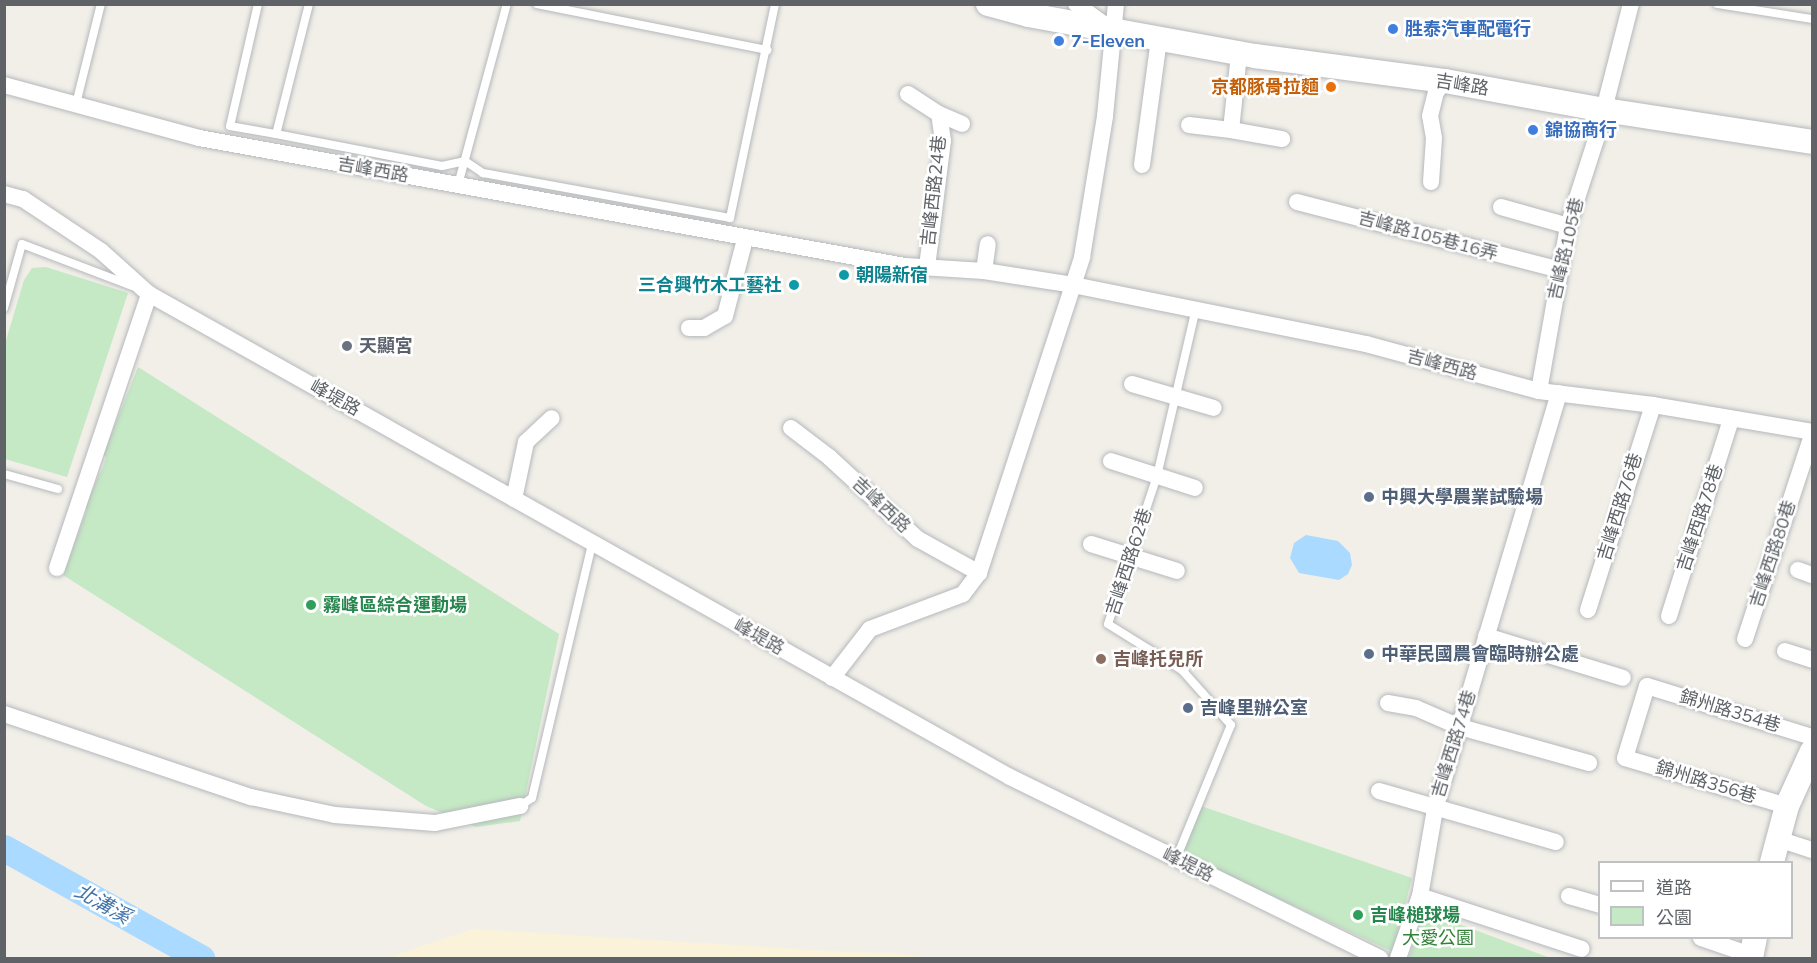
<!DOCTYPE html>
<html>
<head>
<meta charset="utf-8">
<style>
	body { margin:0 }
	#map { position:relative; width:1817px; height:963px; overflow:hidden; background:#f1efe8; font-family:Mulish,"Noto Sans TC",sans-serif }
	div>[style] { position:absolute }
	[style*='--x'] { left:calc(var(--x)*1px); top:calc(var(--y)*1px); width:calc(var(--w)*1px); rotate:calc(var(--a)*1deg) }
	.green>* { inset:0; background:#c5e8c5 }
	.sand>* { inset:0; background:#fbf3d9 }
	.water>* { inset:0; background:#aadaff }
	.river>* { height:27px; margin:-13.5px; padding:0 13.5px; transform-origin:13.5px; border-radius:13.5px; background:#aadaff }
	.roads { filter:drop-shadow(0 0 2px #b5b8bc) drop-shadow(0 0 2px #b5b8bc) }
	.lane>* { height:8px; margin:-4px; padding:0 4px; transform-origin:4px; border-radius:4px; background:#fff }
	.street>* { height:16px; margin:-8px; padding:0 8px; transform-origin:8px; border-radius:8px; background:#fff }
	.secondary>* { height:24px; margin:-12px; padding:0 12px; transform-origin:12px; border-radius:12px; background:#fff }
	.dots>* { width:16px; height:16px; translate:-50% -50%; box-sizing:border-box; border:3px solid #fff; border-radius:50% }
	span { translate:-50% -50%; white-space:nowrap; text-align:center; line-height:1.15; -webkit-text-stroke:5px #fff; paint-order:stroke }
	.shop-label { font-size:18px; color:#366cbe; font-weight:700 }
	.left { translate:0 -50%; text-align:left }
	.street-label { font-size:18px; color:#5f6368 }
	.food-label { font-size:18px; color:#c56008; font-weight:700 }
	.right { translate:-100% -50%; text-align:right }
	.culture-label { font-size:18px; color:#0d838f; font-weight:700 }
	.worship-label { font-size:18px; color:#5b616d; font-weight:700 }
	.service-label { font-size:18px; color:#4e5e75; font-weight:700 }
	.leisure-label { font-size:18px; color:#27864d; font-weight:700 }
	.education-label { font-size:18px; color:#785e54; font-weight:700 }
	.park-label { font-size:18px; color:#348238 }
	.water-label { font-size:20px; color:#4174aa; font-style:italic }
	.frame { position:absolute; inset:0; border:6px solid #5f6368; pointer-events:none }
	.legend { position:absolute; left:1598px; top:861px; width:195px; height:78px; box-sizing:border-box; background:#fff; border:2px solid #bfc1c3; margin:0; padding:8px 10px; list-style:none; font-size:18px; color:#5f6368 }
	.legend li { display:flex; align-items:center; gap:12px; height:30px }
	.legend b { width:30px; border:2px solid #bfc1c3 }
</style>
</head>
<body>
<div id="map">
	<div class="green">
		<i style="clip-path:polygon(46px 267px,128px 293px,67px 477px,5px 459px,5px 344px,24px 280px,32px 268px)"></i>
		<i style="clip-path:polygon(138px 367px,559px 634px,520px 821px,476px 827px,426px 806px,63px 575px,87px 509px,84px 507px,103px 467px,106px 457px,103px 455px)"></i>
		<i style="clip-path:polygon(1198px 805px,1412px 878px,1393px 952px,1178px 852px)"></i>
		<i style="clip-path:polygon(1424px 911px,1550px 958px,1409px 958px)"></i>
	</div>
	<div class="sand">
		<i style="clip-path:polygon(473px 929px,844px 952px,898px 953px,926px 958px,387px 958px)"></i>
	</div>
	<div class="water">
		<i style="clip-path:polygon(1306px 535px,1338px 541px,1350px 553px,1352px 565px,1348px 574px,1339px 580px,1299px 573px,1290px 558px,1294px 543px)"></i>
	</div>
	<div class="river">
		<i style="--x:4;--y:848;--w:226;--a:29.2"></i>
	</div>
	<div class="roads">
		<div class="lane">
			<i style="--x:258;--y:4;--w:125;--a:102.9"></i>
			<i style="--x:230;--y:126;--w:47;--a:9.9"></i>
			<i style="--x:309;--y:4;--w:134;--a:104.2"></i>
			<i style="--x:276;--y:134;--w:169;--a:10.9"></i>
			<i style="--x:442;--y:166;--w:24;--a:-12"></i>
			<i style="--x:465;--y:161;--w:22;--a:34"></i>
			<i style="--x:483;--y:173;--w:251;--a:10.3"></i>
			<i style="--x:730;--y:218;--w:219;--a:-78.1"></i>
			<i style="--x:537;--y:4;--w:235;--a:11.3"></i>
			<i style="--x:1717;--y:4;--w:96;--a:9"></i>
			<i style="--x:78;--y:96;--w:95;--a:-76"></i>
			<i style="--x:458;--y:185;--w:188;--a:-74.9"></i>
			<i style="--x:4;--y:308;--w:66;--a:-74.3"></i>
			<i style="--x:22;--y:244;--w:118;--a:20.9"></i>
			<i style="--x:4;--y:474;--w:56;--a:15.5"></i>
			<i style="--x:520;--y:806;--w:14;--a:-34"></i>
			<i style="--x:532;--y:798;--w:260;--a:-76.7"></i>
			<i style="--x:1176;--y:859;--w:145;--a:-67.7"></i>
			<i style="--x:1231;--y:725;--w:74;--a:-131.7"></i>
			<i style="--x:1182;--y:670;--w:87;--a:-148.1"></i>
			<i style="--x:1108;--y:624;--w:156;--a:-71.7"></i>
			<i style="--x:1157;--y:476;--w:171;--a:-76.9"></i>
		</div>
		<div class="street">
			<i style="--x:1076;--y:4;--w:37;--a:36"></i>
			<i style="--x:1239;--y:54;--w:76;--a:96"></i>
			<i style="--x:1231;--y:130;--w:52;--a:10"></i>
			<i style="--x:4;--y:85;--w:202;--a:15.2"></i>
			<i style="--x:199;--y:138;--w:718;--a:10.28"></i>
			<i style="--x:905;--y:266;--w:79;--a:3.6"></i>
			<i style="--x:984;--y:271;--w:90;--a:8.9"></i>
			<i style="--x:1073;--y:285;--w:299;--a:11.4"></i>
			<i style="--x:1366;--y:344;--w:179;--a:15.2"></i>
			<i style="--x:1539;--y:391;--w:115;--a:7"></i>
			<i style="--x:1653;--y:405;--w:161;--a:9.6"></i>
			<i style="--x:908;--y:94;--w:37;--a:33"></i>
			<i style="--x:939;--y:114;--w:25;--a:23"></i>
			<i style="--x:1189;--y:125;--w:42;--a:6.8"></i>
			<i style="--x:1142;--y:165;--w:126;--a:-82.3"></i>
			<i style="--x:1431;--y:182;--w:44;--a:-86.1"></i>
			<i style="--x:1434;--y:138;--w:22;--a:-100"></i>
			<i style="--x:1430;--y:116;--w:25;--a:-76"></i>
			<i style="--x:1436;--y:92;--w:14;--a:-51"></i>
			<i style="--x:4;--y:194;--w:20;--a:15"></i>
			<i style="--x:23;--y:199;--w:94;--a:33.7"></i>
			<i style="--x:101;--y:251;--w:64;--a:41.9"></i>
			<i style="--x:149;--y:294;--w:987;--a:29.29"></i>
			<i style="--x:1010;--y:777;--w:412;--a:26.1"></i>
			<i style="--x:1297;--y:202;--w:271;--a:14.5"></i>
			<i style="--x:1501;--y:207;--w:70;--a:15.8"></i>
			<i style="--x:927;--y:267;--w:127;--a:-82.8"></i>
			<i style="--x:943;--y:141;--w:27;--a:-98"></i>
			<i style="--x:984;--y:271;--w:27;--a:-82"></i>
			<i style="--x:689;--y:328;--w:15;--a:0"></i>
			<i style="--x:704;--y:328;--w:24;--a:-30"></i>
			<i style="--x:725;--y:316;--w:80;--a:-75.4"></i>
			<i style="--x:1132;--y:384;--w:85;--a:16.3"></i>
			<i style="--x:1539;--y:391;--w:168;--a:-80"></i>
			<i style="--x:1568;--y:226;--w:98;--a:-72.1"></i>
			<i style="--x:1598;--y:133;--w:133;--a:-75.7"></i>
			<i style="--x:791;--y:428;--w:48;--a:37.3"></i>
			<i style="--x:829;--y:457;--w:121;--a:42.7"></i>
			<i style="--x:918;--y:539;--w:70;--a:29.1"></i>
			<i style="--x:1111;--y:461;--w:88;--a:17.8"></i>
			<i style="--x:514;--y:499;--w:58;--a:-78.1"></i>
			<i style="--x:526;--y:442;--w:35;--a:-43"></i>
			<i style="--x:1091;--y:544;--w:90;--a:17.4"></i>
			<i style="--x:57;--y:568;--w:289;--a:-71.4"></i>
			<i style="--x:1798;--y:570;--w:15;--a:20"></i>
			<i style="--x:1588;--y:610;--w:215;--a:-72.4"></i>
			<i style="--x:1669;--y:616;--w:207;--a:-72.5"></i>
			<i style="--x:1486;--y:636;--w:143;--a:17"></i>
			<i style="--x:1745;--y:639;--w:215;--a:-71.8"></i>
			<i style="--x:1785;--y:651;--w:28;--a:18"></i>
			<i style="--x:832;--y:678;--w:62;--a:-52.2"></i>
			<i style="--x:870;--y:629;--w:99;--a:-20.6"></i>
			<i style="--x:963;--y:594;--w:26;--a:-53"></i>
			<i style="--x:979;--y:573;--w:332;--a:-71.9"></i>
			<i style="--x:1082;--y:257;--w:143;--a:-80.7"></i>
			<i style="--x:1105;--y:116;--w:113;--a:-84.4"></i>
			<i style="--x:1388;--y:703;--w:28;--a:10"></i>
			<i style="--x:1416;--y:708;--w:48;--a:23.4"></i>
			<i style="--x:1460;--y:727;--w:134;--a:15.6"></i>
			<i style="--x:4;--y:714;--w:261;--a:18.6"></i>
			<i style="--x:251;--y:797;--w:86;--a:12.1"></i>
			<i style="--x:335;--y:815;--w:100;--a:4.6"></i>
			<i style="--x:435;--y:823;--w:87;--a:-11.3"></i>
			<i style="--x:1379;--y:791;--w:184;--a:16.1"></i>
			<i style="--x:1787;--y:806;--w:169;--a:-163.5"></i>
			<i style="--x:1625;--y:758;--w:75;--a:-73"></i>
			<i style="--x:1647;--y:686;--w:173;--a:17.2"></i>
			<i style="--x:1778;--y:839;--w:36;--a:18"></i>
			<i style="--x:1420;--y:896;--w:170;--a:18.1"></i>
			<i style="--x:1569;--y:896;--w:32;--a:16"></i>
			<i style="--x:1701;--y:938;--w:53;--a:18.8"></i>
			<i style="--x:1398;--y:958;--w:66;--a:-70.5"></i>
			<i style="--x:1420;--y:896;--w:88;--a:-80.2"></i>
			<i style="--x:1435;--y:809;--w:434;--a:-73.4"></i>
		</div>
		<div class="secondary">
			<i style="--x:988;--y:4;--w:42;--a:15"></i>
			<i style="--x:1029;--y:15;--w:230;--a:10.3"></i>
			<i style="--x:1255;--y:56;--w:192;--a:7.5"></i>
			<i style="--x:1445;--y:81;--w:162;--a:10.3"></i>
			<i style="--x:1604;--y:110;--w:210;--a:8.7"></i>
			<i style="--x:1772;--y:862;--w:58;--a:-75"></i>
			<i style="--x:1787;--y:806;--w:60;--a:-65.6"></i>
			<i style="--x:1751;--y:958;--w:20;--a:-79"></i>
		</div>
	</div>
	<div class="dots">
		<i style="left:1393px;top:29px;background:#3f7fe0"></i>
		<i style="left:1059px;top:41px;background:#3f7fe0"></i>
		<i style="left:1331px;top:87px;background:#e8710a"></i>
		<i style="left:1533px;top:130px;background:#3f7fe0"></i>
		<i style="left:844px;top:275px;background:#0f9aa8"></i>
		<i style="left:794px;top:285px;background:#0f9aa8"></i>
		<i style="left:347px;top:346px;background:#6b7280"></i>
		<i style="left:1369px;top:497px;background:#5c6f8a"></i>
		<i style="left:311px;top:605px;background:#2e9e5b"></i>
		<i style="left:1369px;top:654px;background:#5c6f8a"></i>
		<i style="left:1101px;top:659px;background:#8d6e63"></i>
		<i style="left:1188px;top:708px;background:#5c6f8a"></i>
		<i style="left:1358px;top:915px;background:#2e9e5b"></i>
	</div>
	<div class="shop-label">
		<span class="left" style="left:1405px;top:29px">胜泰汽車配電行</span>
		<span class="left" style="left:1071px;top:41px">7-Eleven</span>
		<span class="left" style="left:1545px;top:130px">錦協商行</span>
	</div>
	<div class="street-label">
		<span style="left:1462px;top:85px;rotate:9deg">吉峰路</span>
		<span style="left:373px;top:170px;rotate:10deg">吉峰西路</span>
		<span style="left:934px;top:191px;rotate:-84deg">吉峰西路24巷</span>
		<span style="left:1428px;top:236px;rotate:15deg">吉峰路105巷16弄</span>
		<span style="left:1566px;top:249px;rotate:-77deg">吉峰路105巷</span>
		<span style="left:1442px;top:365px;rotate:15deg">吉峰西路</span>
		<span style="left:335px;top:398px;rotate:29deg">峰堤路</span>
		<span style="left:881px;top:505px;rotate:43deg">吉峰西路</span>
		<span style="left:1620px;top:507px;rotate:-73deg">吉峰西路76巷</span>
		<span style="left:1700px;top:518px;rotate:-72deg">吉峰西路78巷</span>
		<span style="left:1773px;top:554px;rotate:-72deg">吉峰西路80巷</span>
		<span style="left:1129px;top:562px;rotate:-72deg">吉峰西路62巷</span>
		<span style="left:759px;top:637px;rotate:29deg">峰堤路</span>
		<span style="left:1730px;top:711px;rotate:17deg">錦州路354巷</span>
		<span style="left:1454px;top:744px;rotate:-73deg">吉峰西路74巷</span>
		<span style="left:1706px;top:782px;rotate:17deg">錦州路356巷</span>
		<span style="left:1188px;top:865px;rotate:26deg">峰堤路</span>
	</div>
	<div class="food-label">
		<span class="right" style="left:1319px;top:87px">京都豚骨拉麵</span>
	</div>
	<div class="culture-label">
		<span class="left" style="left:856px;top:275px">朝陽新宿</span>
		<span class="right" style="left:782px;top:285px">三合興竹木工藝社</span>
	</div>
	<div class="worship-label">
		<span class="left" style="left:359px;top:346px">天顯宮</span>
	</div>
	<div class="service-label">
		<span class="left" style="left:1381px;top:497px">中興大學農業試驗場</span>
		<span class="left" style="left:1381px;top:654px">中華民國農會臨時辦公處</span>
		<span class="left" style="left:1200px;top:708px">吉峰里辦公室</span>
	</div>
	<div class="leisure-label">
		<span class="left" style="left:323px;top:605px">霧峰區綜合運動場</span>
		<span class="left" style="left:1370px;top:915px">吉峰槌球場</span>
	</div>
	<div class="education-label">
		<span class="left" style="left:1113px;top:659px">吉峰托兒所</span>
	</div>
	<div class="park-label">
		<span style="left:1438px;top:938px">大愛公園</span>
	</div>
	<div class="water-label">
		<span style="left:103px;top:903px;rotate:29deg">北溝溪</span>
	</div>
	<div class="frame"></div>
	<ul class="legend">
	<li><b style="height:8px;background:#fff"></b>道路</li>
	<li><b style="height:16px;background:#c5e8c5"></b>公園</li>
	</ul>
</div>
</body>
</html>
